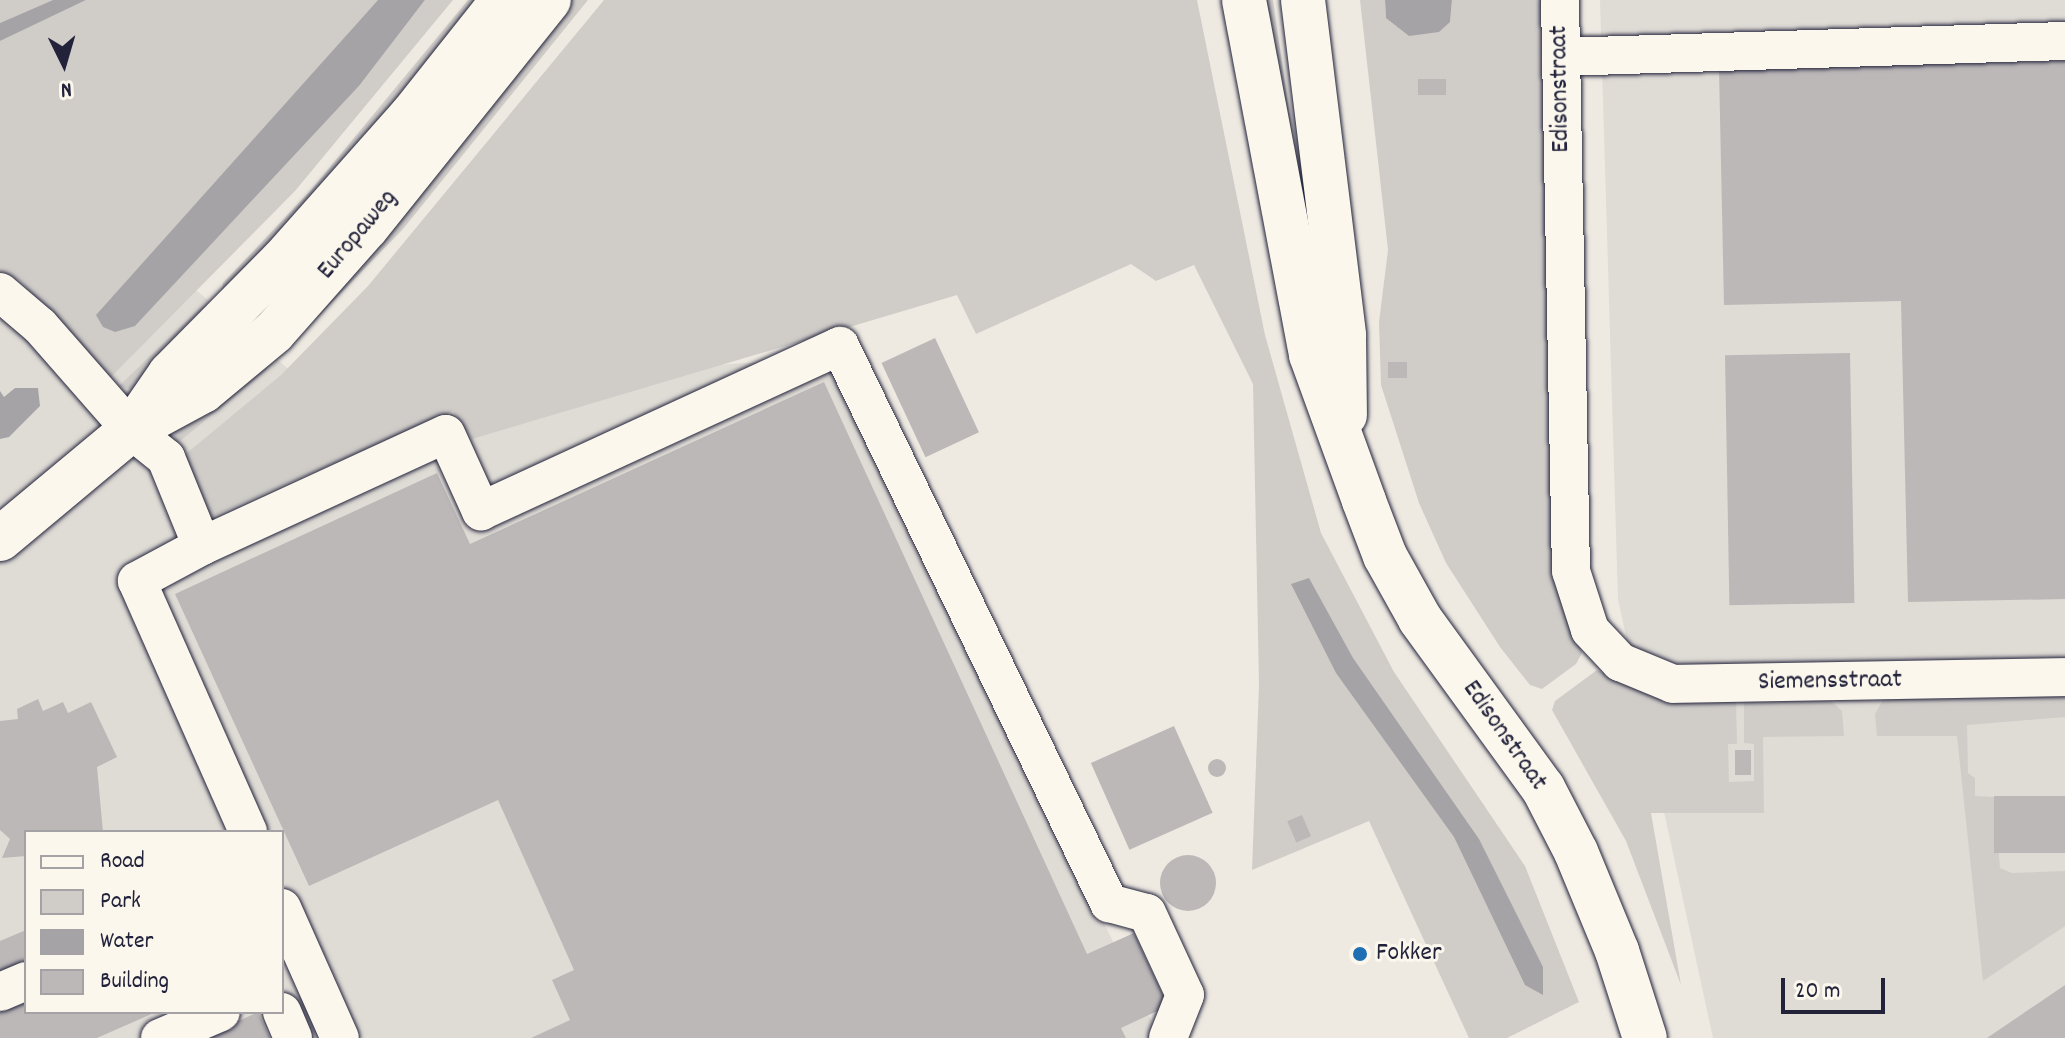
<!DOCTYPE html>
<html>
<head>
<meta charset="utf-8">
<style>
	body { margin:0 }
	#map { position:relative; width:2065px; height:1038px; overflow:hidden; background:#eeeae2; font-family:Dekko,sans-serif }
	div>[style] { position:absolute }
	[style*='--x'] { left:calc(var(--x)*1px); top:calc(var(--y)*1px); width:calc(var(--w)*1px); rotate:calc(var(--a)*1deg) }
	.built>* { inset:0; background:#dfdbd5 }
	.green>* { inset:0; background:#d0cdc9 }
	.water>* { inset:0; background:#a6a3a7 }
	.building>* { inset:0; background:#bcb8b8; transform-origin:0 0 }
	.round { border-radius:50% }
	.roads { filter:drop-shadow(0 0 2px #22223b) drop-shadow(0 0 2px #22223b) }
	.minor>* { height:38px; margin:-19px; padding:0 19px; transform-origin:19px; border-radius:19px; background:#fbf7ec }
	.major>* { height:44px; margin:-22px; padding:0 22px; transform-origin:22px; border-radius:22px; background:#fbf7ec }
	.dots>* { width:22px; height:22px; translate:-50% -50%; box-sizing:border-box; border:4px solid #fbf7ec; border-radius:50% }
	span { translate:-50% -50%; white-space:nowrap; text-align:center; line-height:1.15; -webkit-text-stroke:6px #fbf7ec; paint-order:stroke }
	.street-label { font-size:26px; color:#22223b }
	.poi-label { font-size:26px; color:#22223b }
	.left { translate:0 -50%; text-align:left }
	.legend { position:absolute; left:24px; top:830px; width:260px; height:184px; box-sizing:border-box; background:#fbf7ec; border:2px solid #a4a2a5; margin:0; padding:10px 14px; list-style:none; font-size:24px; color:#22223b }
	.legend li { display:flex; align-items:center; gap:16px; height:40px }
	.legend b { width:40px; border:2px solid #a4a2a5 }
	.north { position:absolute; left:24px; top:24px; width:80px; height:80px; -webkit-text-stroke:6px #fbf7ec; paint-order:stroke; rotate:175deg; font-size:22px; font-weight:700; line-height:32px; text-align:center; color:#22223b }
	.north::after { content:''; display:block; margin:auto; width:28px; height:36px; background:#22223b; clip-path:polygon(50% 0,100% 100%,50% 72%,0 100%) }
	.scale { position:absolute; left:1781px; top:978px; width:104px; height:36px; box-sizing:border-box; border:4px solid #22223b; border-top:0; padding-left:10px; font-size:24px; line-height:28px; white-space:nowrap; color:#22223b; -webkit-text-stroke:6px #fbf7ec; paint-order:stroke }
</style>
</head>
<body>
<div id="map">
	<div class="built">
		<i style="clip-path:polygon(evenodd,0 0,396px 0,189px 284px,307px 385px,829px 359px,1160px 1038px,0 1038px,0 0,26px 832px,282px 832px,282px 1012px,26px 1012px,26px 832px)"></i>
		<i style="clip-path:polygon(1600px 0,2065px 0,2065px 1038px,1713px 1038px,1618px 599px)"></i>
	</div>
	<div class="green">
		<i style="clip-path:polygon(0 0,53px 0,0 23px)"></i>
		<i style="clip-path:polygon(86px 0,378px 0,182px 221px,135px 326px,359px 86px,425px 0,453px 0,295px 191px,109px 379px,21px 281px,0 271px,0 41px)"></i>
		<i style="clip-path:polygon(468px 0,490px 0,377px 141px,222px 291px,223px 283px,311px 190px)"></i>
		<i style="clip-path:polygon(565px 0,588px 0,403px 229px,285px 351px)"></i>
		<i style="clip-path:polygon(604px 0,1197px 0,1265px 335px,1321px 533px,1394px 672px,1525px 866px,1579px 1002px,1507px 1038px,1469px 1038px,1369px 821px,1252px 870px,1259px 685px,1253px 384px,1194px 265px,1156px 281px,1131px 264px,976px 334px,957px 295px,472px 439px,453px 411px,206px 519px,181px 458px,281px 375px,368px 286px)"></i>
		<i style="clip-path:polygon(1255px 0,1273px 0,1292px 132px,1281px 134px)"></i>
		<i style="clip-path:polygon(1360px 0,1385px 0,1386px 18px,1450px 22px,1452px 0,1542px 0,1558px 589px,1582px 653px,1576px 664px,1542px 689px,1530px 685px,1500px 647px,1446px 563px,1419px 503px,1381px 385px,1379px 322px,1388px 250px)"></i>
		<i style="clip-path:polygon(214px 303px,134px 390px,119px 386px,201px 307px)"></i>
		<i style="clip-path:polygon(269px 356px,267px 370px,175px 445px,174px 431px)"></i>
		<i style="clip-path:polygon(1597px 670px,1644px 693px,1736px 701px,1737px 744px,1728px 744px,1729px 782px,1754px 781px,1754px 744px,1744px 743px,1744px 701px,1830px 700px,1842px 711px,1844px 736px,1763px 737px,1764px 813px,1651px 813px,1681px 985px,1626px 841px,1552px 710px,1555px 701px)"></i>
		<i style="clip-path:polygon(2065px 695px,2065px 717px,1967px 725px,1968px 773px,1975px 778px,1975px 796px,1994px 797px,2000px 868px,2012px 873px,2065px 871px,2065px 926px,1983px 981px,1957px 736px,1877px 736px,1875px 714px,1884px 698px)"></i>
	</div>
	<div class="water">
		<i style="clip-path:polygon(53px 0,86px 0,0 41px,0 23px)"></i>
		<i style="clip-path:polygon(378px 0,425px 0,359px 86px,135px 326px,115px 332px,103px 327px,96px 315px)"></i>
		<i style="clip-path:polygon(1385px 0,1452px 0,1450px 22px,1439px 32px,1409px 36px,1386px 18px)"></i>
		<i style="clip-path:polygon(15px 388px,38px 388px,40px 406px,9px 437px,0 439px,0 391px,4px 397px)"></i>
		<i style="clip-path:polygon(1309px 578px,1353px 658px,1479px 839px,1543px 967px,1543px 995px,1525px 985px,1454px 837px,1336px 673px,1291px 584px)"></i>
	</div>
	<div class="building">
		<i style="clip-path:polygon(2065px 61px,2065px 599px,1908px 602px,1901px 301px,1724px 305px,1719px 69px)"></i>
		<i style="left:1446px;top:79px;width:16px;height:28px;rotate:90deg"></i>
		<i style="left:935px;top:338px;width:104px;height:59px;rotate:65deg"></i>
		<i style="left:1850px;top:353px;width:250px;height:125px;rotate:89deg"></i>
		<i style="left:1388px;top:362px;width:19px;height:16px"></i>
		<i style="clip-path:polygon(824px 382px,1087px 954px,1134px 933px,1168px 1006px,1121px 1028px,1126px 1038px,531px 1038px,570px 1020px,552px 980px,574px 970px,498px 800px,309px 886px,175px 594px,437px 473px,470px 544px)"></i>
		<i style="clip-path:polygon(38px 699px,43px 711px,63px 702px,68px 713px,91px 702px,117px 757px,97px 767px,103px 832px,26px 832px,26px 856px,2px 858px,10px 839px,0 830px,0 721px,18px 719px,17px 709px)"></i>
		<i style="left:1174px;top:726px;width:95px;height:91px;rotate:66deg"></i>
		<i style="left:1735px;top:750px;width:16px;height:25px"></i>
		<i class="round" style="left:1208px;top:759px;width:18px;height:18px"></i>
		<i style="left:2065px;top:796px;width:57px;height:71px;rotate:90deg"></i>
		<i style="left:1302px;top:815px;width:23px;height:16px;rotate:67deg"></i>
		<i class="round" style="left:1160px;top:855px;width:56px;height:56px"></i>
		<i style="clip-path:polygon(26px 930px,26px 961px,0 973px,0 941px)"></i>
		<i style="clip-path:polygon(2065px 985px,2065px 1038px,1987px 1038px)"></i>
		<i style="clip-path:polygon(26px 995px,26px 1012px,156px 1012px,97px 1038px,0 1038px,0 1006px)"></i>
		<i style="clip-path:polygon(258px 1012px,270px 1038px,201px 1038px,243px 1019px)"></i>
	</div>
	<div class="roads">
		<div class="minor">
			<i style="--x:1560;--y:0;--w:571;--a:88.9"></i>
			<i style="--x:1571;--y:571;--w:62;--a:72.1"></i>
			<i style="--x:1590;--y:630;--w:44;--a:46.8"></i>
			<i style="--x:1620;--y:662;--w:57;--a:22.5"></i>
			<i style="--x:1673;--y:684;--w:392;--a:-1"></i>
			<i style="--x:1561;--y:57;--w:504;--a:-1.82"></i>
			<i style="--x:0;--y:292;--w:52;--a:40.4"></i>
			<i style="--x:40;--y:326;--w:138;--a:48.8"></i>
			<i style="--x:131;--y:430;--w:45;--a:38.7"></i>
			<i style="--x:166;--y:458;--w:95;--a:67.8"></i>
			<i style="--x:202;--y:546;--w:268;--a:-24.7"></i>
			<i style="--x:446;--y:434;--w:85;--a:65.6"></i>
			<i style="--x:481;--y:511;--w:395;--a:-24.7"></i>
			<i style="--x:840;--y:346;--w:619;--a:64.22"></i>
			<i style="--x:1109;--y:903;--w:39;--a:15"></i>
			<i style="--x:1147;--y:913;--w:90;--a:65.1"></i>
			<i style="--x:1185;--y:995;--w:46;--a:111.6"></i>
			<i style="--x:202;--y:546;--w:74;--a:151.7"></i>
			<i style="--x:137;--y:581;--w:274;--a:66.1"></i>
			<i style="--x:282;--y:908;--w:142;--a:66"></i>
			<i style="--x:0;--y:992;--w:28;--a:-23"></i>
			<i style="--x:282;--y:1012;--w:28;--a:67"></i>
			<i style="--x:160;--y:1038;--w:66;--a:-23.1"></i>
		</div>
		<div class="major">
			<i style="--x:1244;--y:0;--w:361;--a:79.3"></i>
			<i style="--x:1311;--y:355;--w:155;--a:70"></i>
			<i style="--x:1364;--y:501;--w:59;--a:69.1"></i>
			<i style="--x:1385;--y:556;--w:72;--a:60.9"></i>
			<i style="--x:1420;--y:619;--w:209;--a:54"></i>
			<i style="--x:1543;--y:788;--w:72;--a:62.7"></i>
			<i style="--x:1576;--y:852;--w:107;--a:67.5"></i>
			<i style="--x:1617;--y:951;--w:91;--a:72.2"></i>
			<i style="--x:1303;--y:0;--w:338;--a:83"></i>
			<i style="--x:1344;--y:336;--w:79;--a:89.3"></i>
			<i style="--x:137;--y:422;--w:58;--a:-55.5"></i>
			<i style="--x:170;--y:374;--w:161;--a:-45.3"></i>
			<i style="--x:283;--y:260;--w:193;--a:-48.4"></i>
			<i style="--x:411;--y:116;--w:148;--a:-51.6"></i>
			<i style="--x:0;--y:539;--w:170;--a:-39.8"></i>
			<i style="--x:131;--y:430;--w:82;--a:-28.4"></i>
			<i style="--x:203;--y:391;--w:92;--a:-39.7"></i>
			<i style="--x:274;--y:332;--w:140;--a:-48.5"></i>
			<i style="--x:367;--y:227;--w:291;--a:-51.3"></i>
		</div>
	</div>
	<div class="dots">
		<i style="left:1360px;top:954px;background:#1f6fb2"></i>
	</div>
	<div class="street-label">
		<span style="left:1561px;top:89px;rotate:-91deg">Edisonstraat</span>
		<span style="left:358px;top:235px;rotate:-50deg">Europaweg</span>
		<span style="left:1830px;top:682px;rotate:-1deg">Siemensstraat</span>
		<span style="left:1504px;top:736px;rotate:55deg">Edisonstraat</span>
	</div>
	<div class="poi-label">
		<span class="left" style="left:1376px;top:954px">Fokker</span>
	</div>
	<ul class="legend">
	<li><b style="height:10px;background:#fbf7ec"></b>Road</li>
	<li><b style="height:22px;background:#d0cdc9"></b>Park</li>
	<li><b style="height:22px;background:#a6a3a7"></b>Water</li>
	<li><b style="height:22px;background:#bcb8b8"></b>Building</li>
	</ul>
	<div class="north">N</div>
	<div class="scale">20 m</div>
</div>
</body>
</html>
